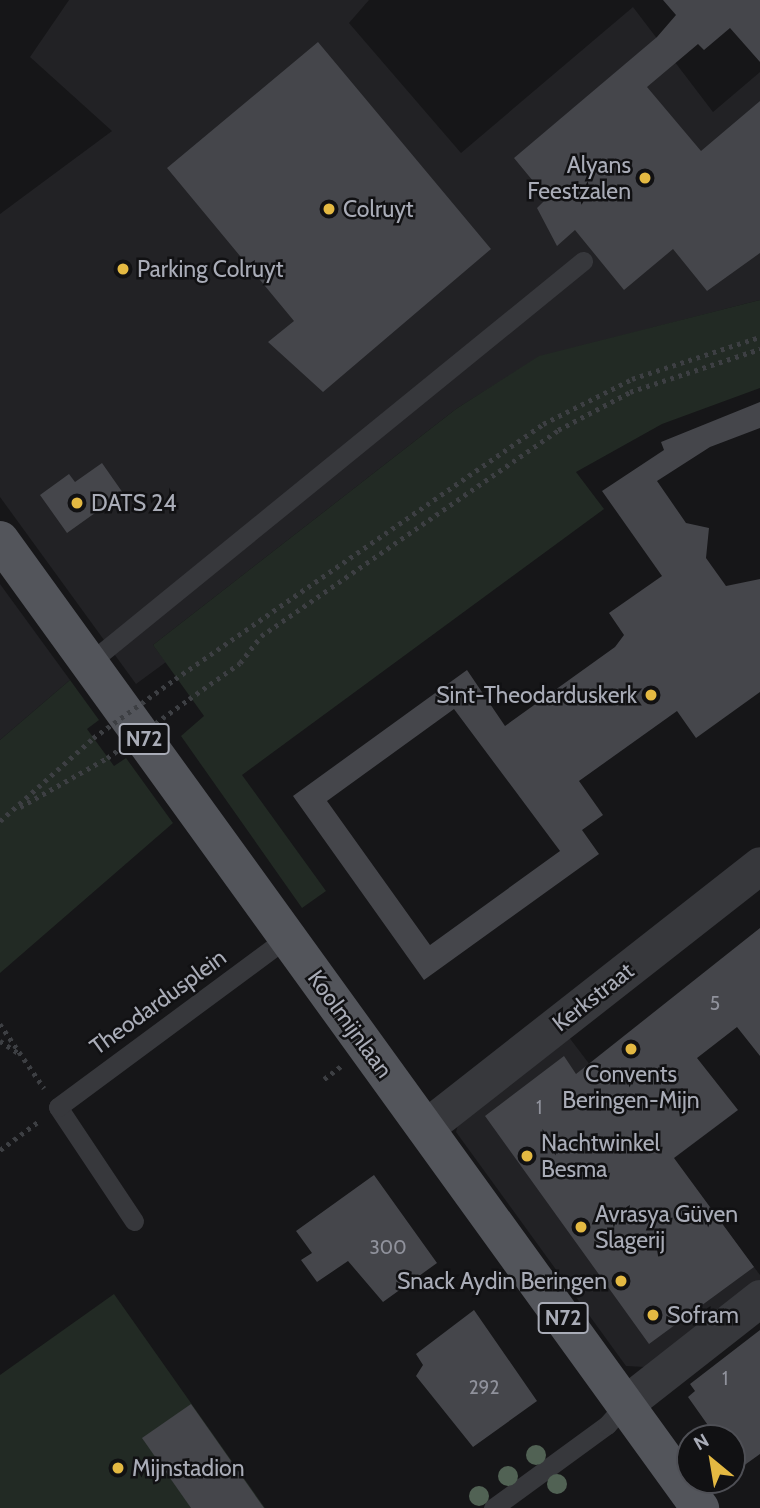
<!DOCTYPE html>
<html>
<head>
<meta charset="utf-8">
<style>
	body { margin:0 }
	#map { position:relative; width:760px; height:1508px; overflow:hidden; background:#161618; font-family:Cabin,sans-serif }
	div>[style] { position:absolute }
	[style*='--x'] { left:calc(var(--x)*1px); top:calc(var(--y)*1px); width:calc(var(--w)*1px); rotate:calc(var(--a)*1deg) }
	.built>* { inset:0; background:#222225 }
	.green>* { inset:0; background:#222a24 }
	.building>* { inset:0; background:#45464b }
	.path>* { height:4.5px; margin-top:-2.25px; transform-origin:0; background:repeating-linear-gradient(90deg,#3d3f43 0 3.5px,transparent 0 8.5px) }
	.service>* { height:19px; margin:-9.5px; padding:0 9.5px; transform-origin:9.5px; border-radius:9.5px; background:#37383c }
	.minor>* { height:37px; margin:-18.5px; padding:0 18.5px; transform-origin:18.5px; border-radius:18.5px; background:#37383c }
	.primary>* { height:38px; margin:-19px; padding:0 19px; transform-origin:19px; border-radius:19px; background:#53555b }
	.path-bridge>* { height:4.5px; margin-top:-2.25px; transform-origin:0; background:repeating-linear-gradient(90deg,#3d3f43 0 3.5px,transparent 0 8.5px) }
	.trees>* { width:20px; height:20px; margin:-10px; border-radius:50%; background:#516254 }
	.dots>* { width:19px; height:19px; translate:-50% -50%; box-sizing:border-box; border:4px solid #111113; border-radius:50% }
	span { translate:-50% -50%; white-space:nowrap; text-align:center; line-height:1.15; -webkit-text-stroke:5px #111113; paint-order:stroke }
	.number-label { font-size:19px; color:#90929c }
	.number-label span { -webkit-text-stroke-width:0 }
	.shield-label span { padding:2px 5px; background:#111113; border:2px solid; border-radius:5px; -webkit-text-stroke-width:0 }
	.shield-label { font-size:21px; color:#a9acb7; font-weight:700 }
	.poi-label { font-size:23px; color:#a9acb7 }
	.right { translate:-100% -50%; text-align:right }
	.left { translate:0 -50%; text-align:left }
	.street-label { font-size:23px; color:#a9acb7 }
	.north { position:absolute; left:676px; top:1424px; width:70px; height:70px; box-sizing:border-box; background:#111113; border:2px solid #4e4f55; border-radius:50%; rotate:330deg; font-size:19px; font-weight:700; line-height:28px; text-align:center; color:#a9acb7 }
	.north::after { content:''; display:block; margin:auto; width:24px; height:32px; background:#e4b942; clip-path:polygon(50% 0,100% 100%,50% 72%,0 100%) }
</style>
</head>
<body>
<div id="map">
	<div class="built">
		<i style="clip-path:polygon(69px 0,369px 0,349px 23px,461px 153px,633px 7px,713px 112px,760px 72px,760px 300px,539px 357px,456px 409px,153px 645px,166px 662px,136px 684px,0 497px,0 214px,112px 131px,30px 57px)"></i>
		<i style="clip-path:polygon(0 584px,70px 680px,0 740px)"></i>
		<i style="clip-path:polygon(565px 1032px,689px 1195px,697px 1190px,760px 1275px,760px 1283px,645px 1367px,626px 1366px,456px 1132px,459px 1120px)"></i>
	</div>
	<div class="green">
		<i style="clip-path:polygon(760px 300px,760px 388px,662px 424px,576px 472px,604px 509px,242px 775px,326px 891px,302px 908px,181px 736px,204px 716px,153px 645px,456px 409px,539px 356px)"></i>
		<i style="clip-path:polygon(70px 680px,99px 720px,87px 729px,114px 766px,126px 758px,173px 823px,0 973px,0 740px)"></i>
		<i style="clip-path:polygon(114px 1294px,265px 1508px,0 1508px,0 1375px)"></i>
	</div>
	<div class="building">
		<i style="clip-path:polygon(663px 0,760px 0,760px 62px,730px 28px,704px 50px,698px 44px,647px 87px,701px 151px,760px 101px,760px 253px,707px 291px,673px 249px,624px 290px,575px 230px,557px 246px,537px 208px,547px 198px,514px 158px,657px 37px,676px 15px)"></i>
		<i style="clip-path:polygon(318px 42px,491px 249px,323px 392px,268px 342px,294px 321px,167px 168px)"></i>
		<i style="clip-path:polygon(evenodd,760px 402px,760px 428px,710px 447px,657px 481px,686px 523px,709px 528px,706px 558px,726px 586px,760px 579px,760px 692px,696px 738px,677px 711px,579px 781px,603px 815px,582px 830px,599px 854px,424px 980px,293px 796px,467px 670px,505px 726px,615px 647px,624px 635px,609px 613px,662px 576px,602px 491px,664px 450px,661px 442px,760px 402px,454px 709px,560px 851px,430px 945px,327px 801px,454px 709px)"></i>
		<i style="clip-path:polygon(102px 463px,123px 493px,67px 533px,40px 495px,69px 474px,75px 482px)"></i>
		<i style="clip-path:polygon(760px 928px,760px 1056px,737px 1027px,697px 1058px,738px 1110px,674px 1158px,754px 1267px,649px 1344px,485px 1116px,564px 1056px,576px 1074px)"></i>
		<i style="clip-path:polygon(374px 1175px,437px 1263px,383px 1302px,348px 1261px,317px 1282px,301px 1260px,312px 1253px,296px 1231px)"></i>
		<i style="clip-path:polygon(474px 1310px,537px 1401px,473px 1447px,416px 1376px,423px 1365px,416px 1354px)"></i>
		<i style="clip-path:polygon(760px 1330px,760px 1454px,732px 1474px,732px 1438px,717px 1438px,688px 1397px,695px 1391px,690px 1384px)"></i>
		<i style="clip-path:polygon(191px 1404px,264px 1508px,191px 1508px,142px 1438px)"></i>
	</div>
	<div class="path">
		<i style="--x:175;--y:679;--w:448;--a:-34.7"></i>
		<i style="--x:543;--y:424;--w:100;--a:-26.8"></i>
		<i style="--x:632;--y:379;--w:135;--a:-18.2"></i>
		<i style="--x:189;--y:699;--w:62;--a:-35.2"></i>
		<i style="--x:240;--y:663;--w:34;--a:-52"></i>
		<i style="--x:261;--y:636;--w:361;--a:-34.7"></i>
		<i style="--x:558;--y:430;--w:81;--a:-27.8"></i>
		<i style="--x:630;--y:392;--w:137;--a:-18.3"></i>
		<i style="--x:20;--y:807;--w:100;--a:-29.4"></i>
		<i style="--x:0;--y:821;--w:125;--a:-41.7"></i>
		<i style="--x:0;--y:1024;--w:78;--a:55.5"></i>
		<i style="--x:0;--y:1041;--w:24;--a:33"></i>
		<i style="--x:324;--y:1079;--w:21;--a:-37"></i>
		<i style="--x:0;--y:1150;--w:49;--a:-36.6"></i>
	</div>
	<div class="service">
		<i style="--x:89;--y:663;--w:637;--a:-39.14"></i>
		<i style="--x:134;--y:1221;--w:137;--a:-123.7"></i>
		<i style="--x:58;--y:1107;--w:286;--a:-36.5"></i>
		<i style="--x:493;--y:1508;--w:141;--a:-36.1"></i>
		<i style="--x:607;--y:1425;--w:28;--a:-49"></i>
	</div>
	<div class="minor">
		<i style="--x:425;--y:1128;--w:426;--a:-38.1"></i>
		<i style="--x:625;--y:1404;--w:172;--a:-38.1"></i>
	</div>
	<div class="primary">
		<i style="--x:0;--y:540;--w:1195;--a:54.13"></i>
	</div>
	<div class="path-bridge">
		<i style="--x:93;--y:738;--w:101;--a:-35.7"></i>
		<i style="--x:107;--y:758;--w:101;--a:-35.7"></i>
	</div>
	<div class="trees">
		<i style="left:536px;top:1455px"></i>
		<i style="left:508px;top:1476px"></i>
		<i style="left:557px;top:1484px"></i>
		<i style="left:479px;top:1496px"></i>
	</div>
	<div class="dots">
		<i style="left:645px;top:178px;background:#e4b942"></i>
		<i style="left:329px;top:209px;background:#e4b942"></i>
		<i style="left:123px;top:269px;background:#e4b942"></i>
		<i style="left:77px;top:503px;background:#e4b942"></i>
		<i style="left:651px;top:695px;background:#e4b942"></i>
		<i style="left:631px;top:1049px;background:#e4b942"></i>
		<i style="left:527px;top:1156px;background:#e4b942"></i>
		<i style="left:581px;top:1227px;background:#e4b942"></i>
		<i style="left:621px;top:1281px;background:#e4b942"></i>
		<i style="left:653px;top:1315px;background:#e4b942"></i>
		<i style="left:118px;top:1468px;background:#e4b942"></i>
	</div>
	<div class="number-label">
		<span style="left:715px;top:1004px">5</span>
		<span style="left:539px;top:1108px">1</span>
		<span style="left:388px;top:1248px">300</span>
		<span style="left:725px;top:1379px">1</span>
		<span style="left:484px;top:1388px">292</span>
	</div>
	<div class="shield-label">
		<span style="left:144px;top:739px">N72</span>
		<span style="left:563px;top:1318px">N72</span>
	</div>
	<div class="poi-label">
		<span class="right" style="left:631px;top:178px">Alyans<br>Feestzalen</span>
		<span class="left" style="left:343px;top:209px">Colruyt</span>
		<span class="left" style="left:137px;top:269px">Parking Colruyt</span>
		<span class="left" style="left:91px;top:503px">DATS 24</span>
		<span class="right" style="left:637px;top:695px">Sint-Theodarduskerk</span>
		<span style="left:631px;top:1087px">Convents<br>Beringen-Mijn</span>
		<span class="left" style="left:541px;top:1156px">Nachtwinkel<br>Besma</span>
		<span class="left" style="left:595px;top:1227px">Avrasya Güven<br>Slagerij</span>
		<span class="right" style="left:607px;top:1281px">Snack Aydin Beringen</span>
		<span class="left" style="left:667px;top:1315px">Sofram</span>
		<span class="left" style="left:132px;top:1468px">Mijnstadion</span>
	</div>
	<div class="street-label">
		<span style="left:593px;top:997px;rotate:-38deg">Kerkstraat</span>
		<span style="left:158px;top:1002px;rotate:-36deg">Theodardusplein</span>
		<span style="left:350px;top:1024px;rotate:54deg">Koolmijnlaan</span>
	</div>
	<div class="north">N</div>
</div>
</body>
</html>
